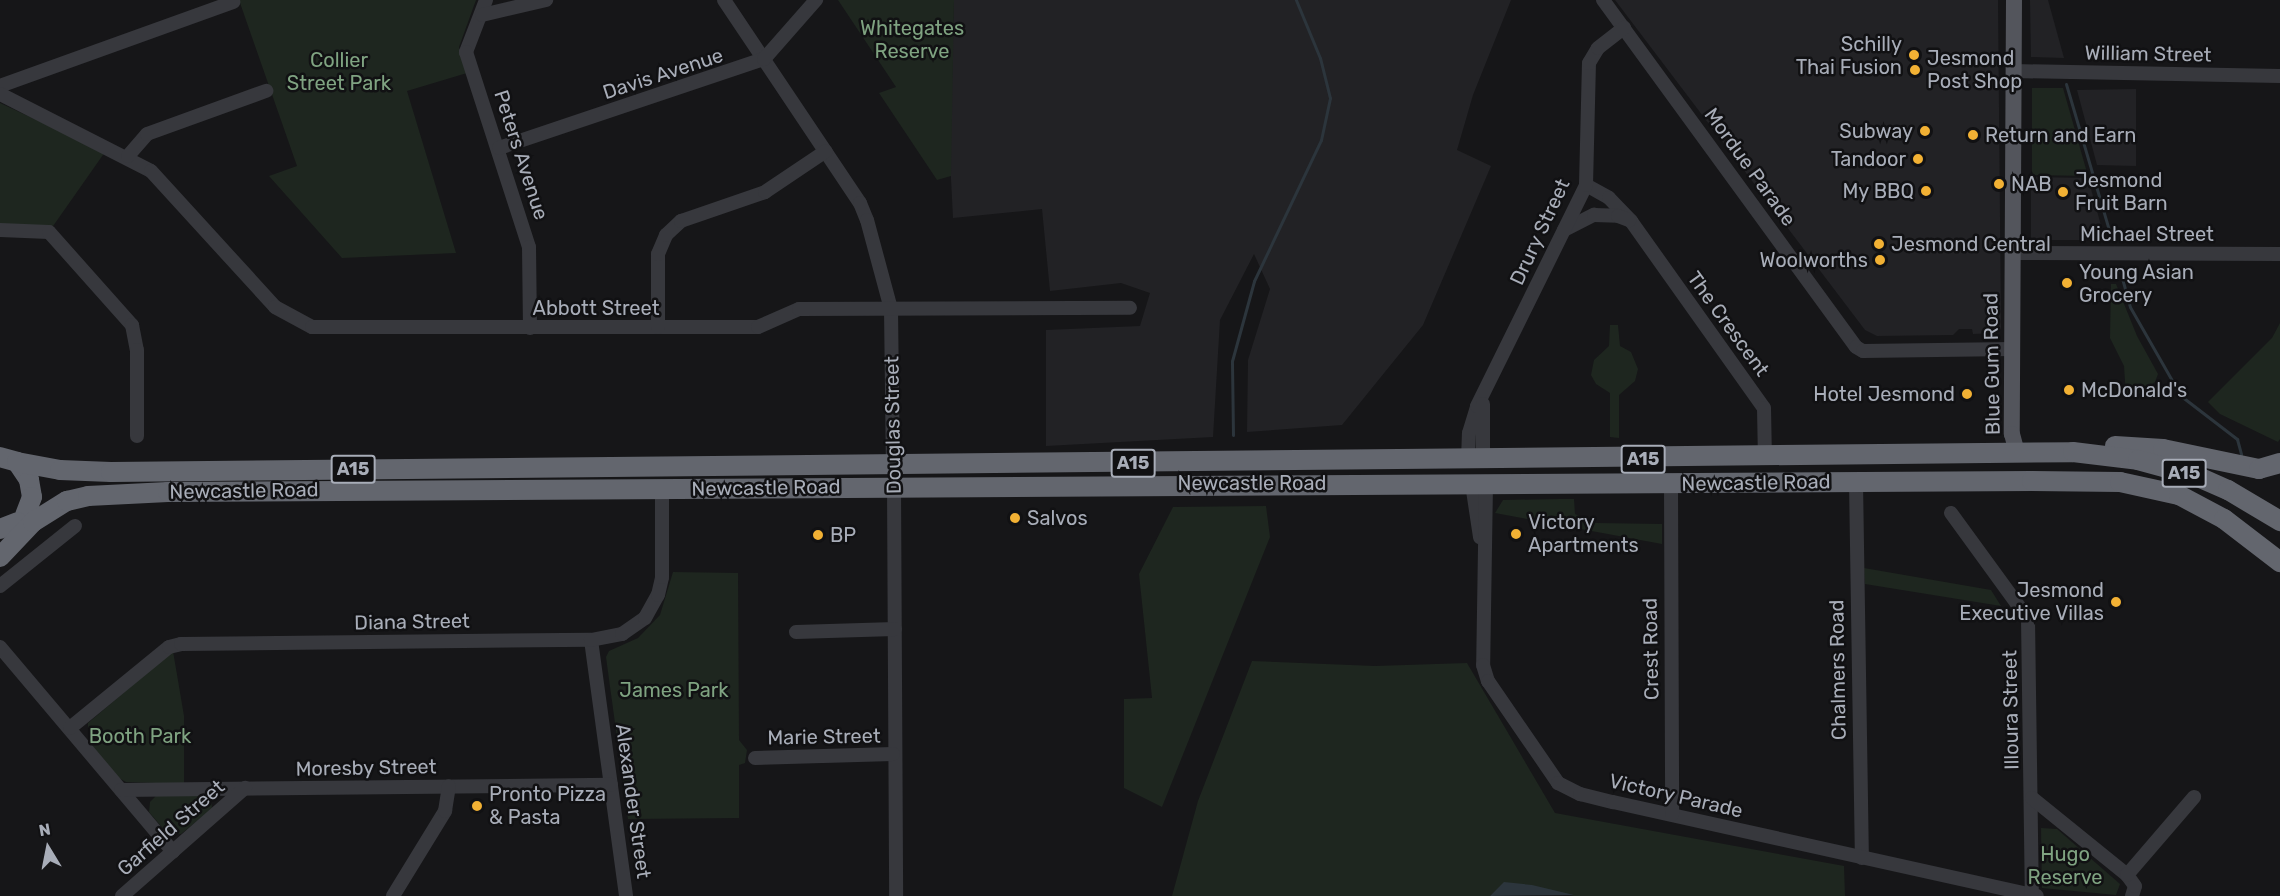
<!DOCTYPE html>
<html>
<head>
<meta charset="utf-8">
<style>
	body { margin:0 }
	#map { position:relative; width:2280px; height:896px; overflow:hidden; background:#161618; font-family:Rubik,sans-serif }
	div>[style] { position:absolute }
	[style*='--x'] { left:calc(var(--x)*1px); top:calc(var(--y)*1px); width:calc(var(--w)*1px); rotate:calc(var(--a)*1deg) }
	.built>* { inset:0; background:#222225 }
	.green>* { inset:0; background:#1e261f }
	.water>* { inset:0; background:#2c353c }
	.stream>* { height:3px; margin:-1.5px; padding:0 1.5px; transform-origin:1.5px; border-radius:1.5px; background:#2c353c }
	.minor>* { height:14px; margin:-7px; padding:0 7px; transform-origin:7px; border-radius:7px; background:#37383d }
	.major>* { height:16px; margin:-8px; padding:0 8px; transform-origin:8px; border-radius:8px; background:#53555c }
	.highway>* { height:20px; margin:-10px; padding:0 10px; transform-origin:10px; border-radius:10px; background:#63666e }
	.dots>* { width:16px; height:16px; translate:-50% -50%; box-sizing:border-box; border:3px solid #111113; border-radius:50% }
	span { translate:-50% -50%; white-space:nowrap; text-align:center; line-height:1.15; -webkit-text-stroke:5px #111113; paint-order:stroke }
	.shield-label span { padding:2px 4px; background:#111113; border:2px solid; border-radius:4px; -webkit-text-stroke-width:0 }
	.shield-label { font-size:18px; color:#a8adb8; font-weight:700 }
	.park-label { font-size:20px; color:#7fa381 }
	.poi-label { font-size:20px; color:#a8adb8 }
	.right { translate:-100% -50%; text-align:right }
	.left { translate:0 -50%; text-align:left }
	.street-label { font-size:20px; color:#a8adb8 }
	.north { position:absolute; left:18px; top:818px; width:60px; height:60px; -webkit-text-stroke:4px #111113; paint-order:stroke; rotate:350deg; font-size:16px; font-weight:700; line-height:24px; text-align:center; color:#a8adb8 }
	.north::after { content:''; display:block; margin:auto; width:21px; height:27px; background:#a8adb8; clip-path:polygon(50% 0,100% 100%,50% 72%,0 100%) }
</style>
</head>
<body>
<div id="map">
	<div class="built">
		<i style="clip-path:polygon(954px 0,1511px 0,1473px 95px,1457px 150px,1491px 166px,1423px 325px,1342px 425px,1247px 432px,1248px 360px,1270px 289px,1254px 254px,1220px 320px,1213px 437px,1046px 446px,1046px 330px,1140px 326px,1150px 293px,1121px 283px,1050px 291px,1042px 209px,953px 218px,950px 159px)"></i>
		<i style="clip-path:polygon(1615px 0,1998px 0,2001px 329px,1996px 333px,1973px 334px,1972px 329px,1959px 329px,1953px 335px,1877px 336px,1865px 330px)"></i>
		<i style="clip-path:polygon(2030px 0,2048px 0,2064px 58px,2031px 57px)"></i>
		<i style="clip-path:polygon(2136px 89px,2136px 166px,2097px 165px,2077px 90px)"></i>
		<i style="clip-path:polygon(2031px 177px,2088px 178px,2105px 240px,2031px 240px)"></i>
	</div>
	<div class="green">
		<i style="clip-path:polygon(239px 0,476px 0,459px 47px,467px 73px,407px 91px,456px 253px,342px 258px,269px 176px,297px 166px)"></i>
		<i style="clip-path:polygon(838px 0,954px 0,951px 176px,937px 180px,879px 93px,896px 87px)"></i>
		<i style="clip-path:polygon(2032px 88px,2063px 88px,2088px 176px,2032px 175px)"></i>
		<i style="clip-path:polygon(0 103px,105px 152px,51px 229px,0 224px)"></i>
		<i style="clip-path:polygon(2111px 284px,2116px 284px,2137px 336px,2158px 374px,2155px 382px,2135px 397px,2126px 396px,2124px 366px,2110px 338px)"></i>
		<i style="clip-path:polygon(2280px 323px,2280px 439px,2278px 442px,2220px 414px,2208px 402px,2272px 338px)"></i>
		<i style="clip-path:polygon(1610px 325px,1618px 325px,1620px 346px,1631px 352px,1638px 369px,1635px 381px,1619px 395px,1619px 438px,1610px 437px,1610px 393px,1596px 384px,1591px 375px,1594px 360px,1609px 346px)"></i>
		<i style="clip-path:polygon(1561px 499px,1574px 499px,1575px 514px,1596px 523px,1662px 524px,1662px 544px,1495px 513px,1503px 500px)"></i>
		<i style="clip-path:polygon(1266px 506px,1270px 537px,1162px 807px,1124px 788px,1124px 699px,1152px 698px,1139px 574px,1173px 507px)"></i>
		<i style="clip-path:polygon(1864px 568px,1991px 590px,2001px 606px,1865px 584px)"></i>
		<i style="clip-path:polygon(673px 572px,738px 573px,739px 740px,747px 750px,745px 763px,739px 765px,739px 818px,628px 819px,606px 657px,609px 651px,638px 638px,660px 615px)"></i>
		<i style="clip-path:polygon(173px 651px,184px 716px,184px 784px,126px 782px,117px 777px,88px 744px,88px 723px)"></i>
		<i style="clip-path:polygon(1252px 661px,1375px 666px,1467px 663px,1555px 813px,1844px 866px,1845px 896px,1574px 896px,1504px 883px,1490px 896px,1172px 896px,1198px 801px)"></i>
		<i style="clip-path:polygon(206px 795px,211px 799px,212px 809px,181px 834px,166px 832px,149px 812px,150px 802px,156px 796px)"></i>
		<i style="clip-path:polygon(2041px 828px,2057px 829px,2120px 884px,2116px 895px,2042px 888px)"></i>
	</div>
	<div class="water">
		<i style="clip-path:polygon(1504px 882px,1532px 885px,1574px 895px,1490px 896px)"></i>
	</div>
	<div class="stream">
		<i style="--x:2066;--y:84;--w:163;--a:73.6"></i>
		<i style="--x:2119;--y:267;--w:41;--a:74.6"></i>
		<i style="--x:2130;--y:307;--w:103;--a:60.2"></i>
		<i style="--x:2181;--y:396;--w:71;--a:37.5"></i>
		<i style="--x:2237;--y:439;--w:16;--a:75"></i>
		<i style="--x:1233;--y:435;--w:74;--a:-90.8"></i>
		<i style="--x:1232;--y:361;--w:83;--a:-74.6"></i>
		<i style="--x:1254;--y:281;--w:156;--a:-64.6"></i>
		<i style="--x:1321;--y:140;--w:43;--a:-77.9"></i>
		<i style="--x:1330;--y:98;--w:41;--a:-104"></i>
		<i style="--x:1320;--y:58;--w:63;--a:-112.5"></i>
	</div>
	<div class="minor">
		<i style="--x:486;--y:0;--w:56;--a:111"></i>
		<i style="--x:466;--y:52;--w:205;--a:72.1"></i>
		<i style="--x:529;--y:247;--w:81;--a:89.3"></i>
		<i style="--x:724;--y:0;--w:244;--a:56.2"></i>
		<i style="--x:860;--y:203;--w:18;--a:68"></i>
		<i style="--x:867;--y:220;--w:92;--a:74.9"></i>
		<i style="--x:891;--y:309;--w:158;--a:89.3"></i>
		<i style="--x:1603;--y:0;--w:429;--a:53.9"></i>
		<i style="--x:1856;--y:347;--w:8;--a:30"></i>
		<i style="--x:1863;--y:351;--w:149;--a:-0.8"></i>
		<i style="--x:482;--y:15;--w:66;--a:-13.2"></i>
		<i style="--x:2014;--y:71;--w:266;--a:1.1"></i>
		<i style="--x:0;--y:86;--w:248;--a:-19.8"></i>
		<i style="--x:0;--y:94;--w:169;--a:27"></i>
		<i style="--x:151;--y:171;--w:184;--a:47.6"></i>
		<i style="--x:275;--y:307;--w:42;--a:28.4"></i>
		<i style="--x:312;--y:327;--w:446;--a:0"></i>
		<i style="--x:758;--y:327;--w:45;--a:-23.7"></i>
		<i style="--x:799;--y:309;--w:331;--a:-0.2"></i>
		<i style="--x:499;--y:148;--w:280;--a:-18.6"></i>
		<i style="--x:764;--y:59;--w:79;--a:-48.6"></i>
		<i style="--x:128;--y:156;--w:29;--a:-49"></i>
		<i style="--x:147;--y:134;--w:127;--a:-19.9"></i>
		<i style="--x:1586;--y:185;--w:26;--a:29"></i>
		<i style="--x:1609;--y:198;--w:32;--a:46"></i>
		<i style="--x:1631;--y:221;--w:229;--a:54.6"></i>
		<i style="--x:1764;--y:408;--w:50;--a:88.9"></i>
		<i style="--x:0;--y:230;--w:49;--a:2.3"></i>
		<i style="--x:49;--y:232;--w:125;--a:48.3"></i>
		<i style="--x:132;--y:325;--w:25;--a:79"></i>
		<i style="--x:137;--y:350;--w:86;--a:90"></i>
		<i style="--x:1564;--y:230;--w:34;--a:-27"></i>
		<i style="--x:1594;--y:215;--w:24;--a:2"></i>
		<i style="--x:1618;--y:216;--w:12;--a:20"></i>
		<i style="--x:2015;--y:253;--w:265;--a:0.2"></i>
		<i style="--x:658;--y:327;--w:73;--a:-90"></i>
		<i style="--x:658;--y:254;--w:21;--a:-67"></i>
		<i style="--x:666;--y:235;--w:21;--a:-43"></i>
		<i style="--x:681;--y:221;--w:89;--a:-19"></i>
		<i style="--x:765;--y:192;--w:73;--a:-33.9"></i>
		<i style="--x:1468;--y:460;--w:27;--a:-88"></i>
		<i style="--x:1469;--y:433;--w:28;--a:-73"></i>
		<i style="--x:1477;--y:406;--w:246;--a:-63.7"></i>
		<i style="--x:1586;--y:185;--w:122;--a:-88.6"></i>
		<i style="--x:1589;--y:63;--w:17;--a:-59"></i>
		<i style="--x:1598;--y:48;--w:33;--a:-38"></i>
		<i style="--x:1483;--y:460;--w:56;--a:-90"></i>
		<i style="--x:1856;--y:482;--w:376;--a:89.1"></i>
		<i style="--x:1472;--y:484;--w:54;--a:81.4"></i>
		<i style="--x:1486;--y:484;--w:181;--a:90.9"></i>
		<i style="--x:1483;--y:665;--w:17;--a:73"></i>
		<i style="--x:1488;--y:681;--w:124;--a:55.5"></i>
		<i style="--x:1558;--y:783;--w:25;--a:27"></i>
		<i style="--x:1580;--y:794;--w:34;--a:14"></i>
		<i style="--x:1613;--y:802;--w:434;--a:12.5"></i>
		<i style="--x:1671;--y:484;--w:330;--a:89.8"></i>
		<i style="--x:894;--y:486;--w:410;--a:89.7"></i>
		<i style="--x:1951;--y:513;--w:131;--a:54"></i>
		<i style="--x:2028;--y:619;--w:276;--a:89.2"></i>
		<i style="--x:0;--y:586;--w:96;--a:-38.7"></i>
		<i style="--x:796;--y:632;--w:99;--a:-1.7"></i>
		<i style="--x:591;--y:640;--w:258;--a:82.2"></i>
		<i style="--x:0;--y:647;--w:268;--a:49.8"></i>
		<i style="--x:70;--y:728;--w:128;--a:-39.3"></i>
		<i style="--x:169;--y:647;--w:12;--a:-14"></i>
		<i style="--x:181;--y:644;--w:410;--a:-0.6"></i>
		<i style="--x:591;--y:640;--w:32;--a:-11"></i>
		<i style="--x:622;--y:634;--w:28;--a:-35"></i>
		<i style="--x:645;--y:618;--w:26;--a:-61"></i>
		<i style="--x:658;--y:595;--w:18;--a:-77"></i>
		<i style="--x:662;--y:577;--w:88;--a:-90"></i>
		<i style="--x:755;--y:758;--w:138;--a:-1.7"></i>
		<i style="--x:121;--y:790;--w:490;--a:-0.6"></i>
		<i style="--x:2032;--y:798;--w:122;--a:39"></i>
		<i style="--x:122;--y:896;--w:164;--a:-41.3"></i>
		<i style="--x:393;--y:896;--w:100;--a:-58.5"></i>
		<i style="--x:445;--y:811;--w:25;--a:-81"></i>
		<i style="--x:2132;--y:896;--w:10;--a:-73"></i>
		<i style="--x:2135;--y:886;--w:14;--a:-126"></i>
		<i style="--x:2127;--y:875;--w:103;--a:-49.3"></i>
	</div>
	<div class="major">
		<i style="--x:2014;--y:0;--w:434;--a:90.3"></i>
		<i style="--x:2012;--y:434;--w:20;--a:75"></i>
	</div>
	<div class="highway">
		<i style="--x:2115;--y:446;--w:48;--a:3.6"></i>
		<i style="--x:2163;--y:449;--w:98;--a:11.8"></i>
		<i style="--x:2259;--y:469;--w:22;--a:-16"></i>
		<i style="--x:0;--y:457;--w:18;--a:16"></i>
		<i style="--x:17;--y:462;--w:22;--a:56"></i>
		<i style="--x:29;--y:480;--w:17;--a:80"></i>
		<i style="--x:32;--y:497;--w:19;--a:111"></i>
		<i style="--x:17;--y:462;--w:44;--a:10.5"></i>
		<i style="--x:60;--y:470;--w:51;--a:2.2"></i>
		<i style="--x:111;--y:472;--w:1962;--a:-0.58"></i>
		<i style="--x:2073;--y:452;--w:65;--a:7"></i>
		<i style="--x:2138;--y:460;--w:60;--a:15.4"></i>
		<i style="--x:2196;--y:476;--w:35;--a:24"></i>
		<i style="--x:2228;--y:490;--w:61;--a:30.8"></i>
		<i style="--x:0;--y:529;--w:19;--a:-21"></i>
		<i style="--x:0;--y:557;--w:48;--a:-46.7"></i>
		<i style="--x:33;--y:522;--w:40;--a:-32"></i>
		<i style="--x:67;--y:501;--w:22;--a:-13"></i>
		<i style="--x:88;--y:496;--w:80;--a:-2.9"></i>
		<i style="--x:168;--y:492;--w:1864;--a:-0.34"></i>
		<i style="--x:2032;--y:481;--w:88;--a:0.7"></i>
		<i style="--x:2120;--y:482;--w:60;--a:12.4"></i>
		<i style="--x:2179;--y:495;--w:51;--a:28.1"></i>
		<i style="--x:2224;--y:519;--w:71;--a:37.5"></i>
	</div>
	<div class="dots">
		<i style="left:1914px;top:55px;background:#f2b134"></i>
		<i style="left:1915px;top:70px;background:#f2b134"></i>
		<i style="left:1925px;top:131px;background:#f2b134"></i>
		<i style="left:1973px;top:135px;background:#f2b134"></i>
		<i style="left:1918px;top:159px;background:#f2b134"></i>
		<i style="left:1999px;top:184px;background:#f2b134"></i>
		<i style="left:1926px;top:191px;background:#f2b134"></i>
		<i style="left:2063px;top:192px;background:#f2b134"></i>
		<i style="left:1879px;top:244px;background:#f2b134"></i>
		<i style="left:1880px;top:260px;background:#f2b134"></i>
		<i style="left:2067px;top:283px;background:#f2b134"></i>
		<i style="left:2069px;top:390px;background:#f2b134"></i>
		<i style="left:1967px;top:394px;background:#f2b134"></i>
		<i style="left:1015px;top:518px;background:#f2b134"></i>
		<i style="left:1516px;top:534px;background:#f2b134"></i>
		<i style="left:818px;top:535px;background:#f2b134"></i>
		<i style="left:2116px;top:602px;background:#f2b134"></i>
		<i style="left:477px;top:806px;background:#f2b134"></i>
	</div>
	<div class="shield-label">
		<span style="left:1643px;top:459px">A15</span>
		<span style="left:1133px;top:463px">A15</span>
		<span style="left:353px;top:469px">A15</span>
		<span style="left:2184px;top:473px">A15</span>
	</div>
	<div class="park-label">
		<span style="left:912px;top:40px">Whitegates<br>Reserve</span>
		<span style="left:339px;top:72px">Collier<br>Street Park</span>
		<span style="left:674px;top:690px">James Park</span>
		<span style="left:140px;top:736px">Booth Park</span>
		<span style="left:2065px;top:866px">Hugo<br>Reserve</span>
	</div>
	<div class="poi-label">
		<span class="right" style="left:1902px;top:56px">Schilly<br>Thai Fusion</span>
		<span class="left" style="left:1927px;top:70px">Jesmond<br>Post Shop</span>
		<span class="right" style="left:1913px;top:131px">Subway</span>
		<span class="left" style="left:1985px;top:135px">Return and Earn</span>
		<span class="right" style="left:1906px;top:159px">Tandoor</span>
		<span class="left" style="left:2075px;top:192px">Jesmond<br>Fruit Barn</span>
		<span class="left" style="left:2011px;top:184px">NAB</span>
		<span class="right" style="left:1914px;top:191px">My BBQ</span>
		<span class="left" style="left:1891px;top:244px">Jesmond Central</span>
		<span class="right" style="left:1868px;top:260px">Woolworths</span>
		<span class="left" style="left:2079px;top:284px">Young Asian<br>Grocery</span>
		<span class="left" style="left:2081px;top:390px">McDonald's</span>
		<span class="right" style="left:1955px;top:394px">Hotel Jesmond</span>
		<span class="left" style="left:1027px;top:518px">Salvos</span>
		<span class="left" style="left:1528px;top:534px">Victory<br>Apartments</span>
		<span class="left" style="left:830px;top:535px">BP</span>
		<span class="right" style="left:2104px;top:602px">Jesmond<br>Executive Villas</span>
		<span class="left" style="left:489px;top:806px">Pronto Pizza<br>&amp; Pasta</span>
	</div>
	<div class="street-label">
		<span style="left:2148px;top:54px;rotate:1deg">William Street</span>
		<span style="left:663px;top:74px;rotate:-18deg">Davis Avenue</span>
		<span style="left:521px;top:155px;rotate:72deg">Peters Avenue</span>
		<span style="left:1750px;top:167px;rotate:54deg">Mordue Parade</span>
		<span style="left:1540px;top:232px;rotate:-65deg">Drury Street</span>
		<span style="left:2147px;top:234px">Michael Street</span>
		<span style="left:596px;top:308px">Abbott Street</span>
		<span style="left:1728px;top:324px;rotate:54deg">The Crescent</span>
		<span style="left:1992px;top:364px;rotate:-91deg">Blue Gum Road</span>
		<span style="left:893px;top:425px;rotate:-91deg">Douglas Street</span>
		<span style="left:1252px;top:483px">Newcastle Road</span>
		<span style="left:1756px;top:483px;rotate:-1deg">Newcastle Road</span>
		<span style="left:766px;top:488px;rotate:-1deg">Newcastle Road</span>
		<span style="left:244px;top:491px;rotate:-1deg">Newcastle Road</span>
		<span style="left:412px;top:622px;rotate:-1deg">Diana Street</span>
		<span style="left:1651px;top:649px;rotate:-91deg">Crest Road</span>
		<span style="left:1838px;top:670px;rotate:-91deg">Chalmers Road</span>
		<span style="left:2011px;top:710px;rotate:-91deg">Illoura Street</span>
		<span style="left:824px;top:737px;rotate:-1deg">Marie Street</span>
		<span style="left:366px;top:768px;rotate:-1deg">Moresby Street</span>
		<span style="left:1676px;top:796px;rotate:13deg">Victory Parade</span>
		<span style="left:633px;top:801px;rotate:82deg">Alexander Street</span>
		<span style="left:171px;top:828px;rotate:-41deg">Garfield Street</span>
	</div>
	<div class="north">N</div>
</div>
</body>
</html>
